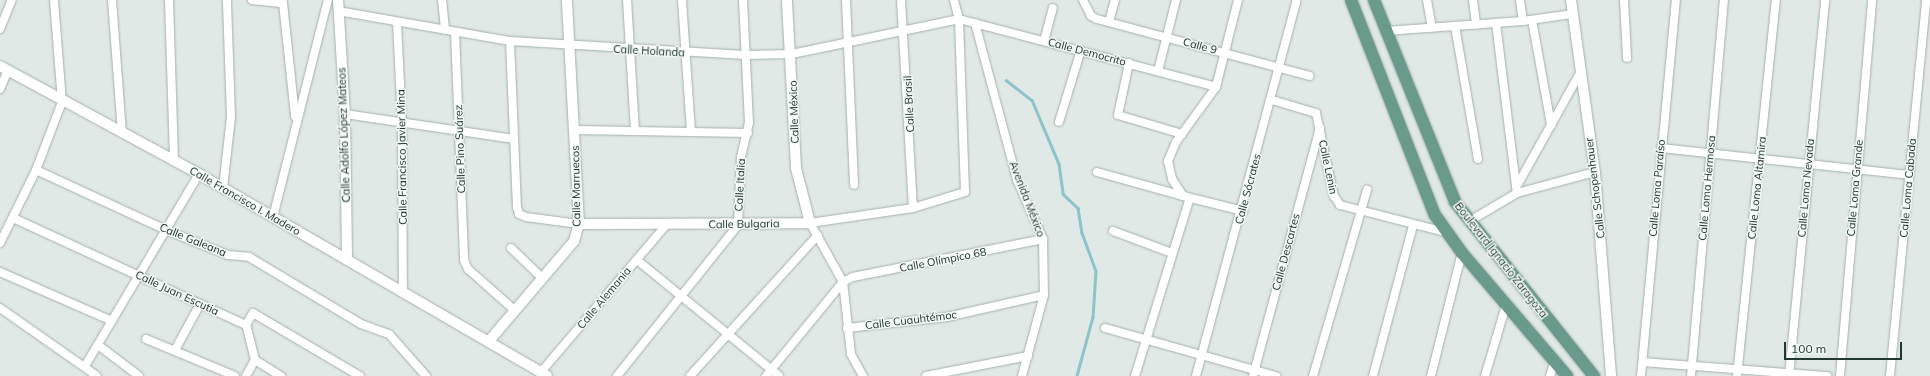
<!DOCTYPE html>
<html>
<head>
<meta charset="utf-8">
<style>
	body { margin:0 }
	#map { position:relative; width:1930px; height:376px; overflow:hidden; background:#e0e9e5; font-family:Mulish,sans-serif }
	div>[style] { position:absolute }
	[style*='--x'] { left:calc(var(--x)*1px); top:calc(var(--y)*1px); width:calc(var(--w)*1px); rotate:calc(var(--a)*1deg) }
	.stream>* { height:2.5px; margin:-1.25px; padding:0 1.25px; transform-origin:1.25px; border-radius:1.25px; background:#8dc3c9 }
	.roads { filter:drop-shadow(0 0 1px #a4b0ab) drop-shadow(0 0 1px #a4b0ab) }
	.minor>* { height:8px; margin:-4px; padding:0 4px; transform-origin:4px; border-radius:4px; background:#fff }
	.tertiary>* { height:10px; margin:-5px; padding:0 5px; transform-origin:5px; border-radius:5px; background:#fff }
	.primary>* { height:12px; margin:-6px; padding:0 6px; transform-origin:6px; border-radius:6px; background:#699a8b }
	span { translate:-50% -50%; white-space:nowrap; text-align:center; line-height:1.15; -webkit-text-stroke:3px #f0f6f3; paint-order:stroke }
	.street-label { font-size:11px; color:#233831 }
	.scale { position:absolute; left:1784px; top:342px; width:118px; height:18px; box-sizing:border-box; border:2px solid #233831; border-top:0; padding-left:5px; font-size:12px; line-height:14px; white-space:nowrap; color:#233831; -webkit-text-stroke:3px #f0f6f3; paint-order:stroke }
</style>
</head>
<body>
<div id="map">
	<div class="stream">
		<i style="--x:1006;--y:80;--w:33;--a:38"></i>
		<i style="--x:1032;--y:100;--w:69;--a:67.1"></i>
		<i style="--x:1059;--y:164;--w:30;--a:82"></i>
		<i style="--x:1063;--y:194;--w:21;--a:43"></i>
		<i style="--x:1078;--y:208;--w:25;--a:81"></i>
		<i style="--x:1082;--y:233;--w:40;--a:69.8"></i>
		<i style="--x:1096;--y:271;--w:46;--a:93.7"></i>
		<i style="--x:1093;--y:317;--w:61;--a:105.2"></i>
	</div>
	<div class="roads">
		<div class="minor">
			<i style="--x:112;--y:0;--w:133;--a:85.7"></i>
			<i style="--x:169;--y:0;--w:161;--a:88.2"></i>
			<i style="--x:252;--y:0;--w:31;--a:6"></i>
			<i style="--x:283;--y:3;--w:114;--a:83.9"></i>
			<i style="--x:442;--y:0;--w:30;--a:84"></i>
			<i style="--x:627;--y:0;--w:131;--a:86.5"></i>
			<i style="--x:682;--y:0;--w:132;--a:86.1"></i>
			<i style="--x:846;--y:0;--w:185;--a:87.5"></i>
			<i style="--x:901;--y:0;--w:208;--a:86.7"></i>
			<i style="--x:1083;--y:0;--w:18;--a:63"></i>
			<i style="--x:1091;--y:16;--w:7;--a:27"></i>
			<i style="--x:1097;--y:19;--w:220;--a:15"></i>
			<i style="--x:1238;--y:0;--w:90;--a:104.2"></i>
			<i style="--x:1216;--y:87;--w:68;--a:126"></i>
			<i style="--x:1176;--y:142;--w:21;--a:113"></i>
			<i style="--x:1168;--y:161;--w:18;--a:77"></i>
			<i style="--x:1172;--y:179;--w:20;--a:57"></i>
			<i style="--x:1183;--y:196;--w:62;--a:14"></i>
			<i style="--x:1427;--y:0;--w:28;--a:80"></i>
			<i style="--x:1473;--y:0;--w:25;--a:83"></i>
			<i style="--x:1520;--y:0;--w:21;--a:82"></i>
			<i style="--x:1624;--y:0;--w:58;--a:87"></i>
			<i style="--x:338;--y:11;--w:175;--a:9.9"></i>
			<i style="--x:510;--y:41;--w:236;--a:3.4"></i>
			<i style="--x:746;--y:55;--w:46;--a:-1.2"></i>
			<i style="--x:792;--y:54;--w:171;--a:-11.8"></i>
			<i style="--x:959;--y:19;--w:266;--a:14.8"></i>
			<i style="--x:1532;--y:20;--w:107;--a:79.7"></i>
			<i style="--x:397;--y:22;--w:101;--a:87.2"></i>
			<i style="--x:402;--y:123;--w:169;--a:89.7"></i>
			<i style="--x:1109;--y:22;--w:23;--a:-75"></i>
			<i style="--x:975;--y:23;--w:163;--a:75"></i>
			<i style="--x:1017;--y:180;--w:64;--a:66.2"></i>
			<i style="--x:1043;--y:239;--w:56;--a:89"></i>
			<i style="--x:1044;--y:295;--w:84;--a:105.2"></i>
			<i style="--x:1496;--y:23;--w:171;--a:83"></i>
			<i style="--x:1455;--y:26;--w:135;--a:80.2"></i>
			<i style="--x:0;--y:29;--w:31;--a:-68"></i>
			<i style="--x:1386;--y:31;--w:137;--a:-4.2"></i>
			<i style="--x:1523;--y:21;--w:49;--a:-8.1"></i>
			<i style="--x:455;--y:32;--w:228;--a:87.7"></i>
			<i style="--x:464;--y:260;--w:10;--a:66"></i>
			<i style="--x:468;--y:269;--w:60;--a:41.6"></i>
			<i style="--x:510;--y:41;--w:166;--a:87.6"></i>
			<i style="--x:517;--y:207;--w:7;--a:74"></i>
			<i style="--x:519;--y:214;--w:8;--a:23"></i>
			<i style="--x:526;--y:217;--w:53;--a:7.5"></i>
			<i style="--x:1044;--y:41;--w:34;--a:-75"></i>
			<i style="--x:1129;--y:63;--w:53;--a:101.9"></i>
			<i style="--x:1118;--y:115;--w:67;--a:16.5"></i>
			<i style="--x:1158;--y:71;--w:73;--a:-75.8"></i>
			<i style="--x:0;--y:89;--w:21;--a:-67"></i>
			<i style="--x:1272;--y:100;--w:46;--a:16.5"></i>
			<i style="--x:1316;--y:113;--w:85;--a:77.8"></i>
			<i style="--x:1334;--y:196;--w:11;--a:56"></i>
			<i style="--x:1340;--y:205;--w:108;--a:14.4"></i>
			<i style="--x:345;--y:114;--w:171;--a:8.4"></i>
			<i style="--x:1059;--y:122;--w:75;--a:-73"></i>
			<i style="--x:576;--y:130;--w:172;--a:1"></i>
			<i style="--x:1661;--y:148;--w:249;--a:6.2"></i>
			<i style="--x:36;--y:170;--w:143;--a:24.8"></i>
			<i style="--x:166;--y:230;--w:67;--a:22"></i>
			<i style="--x:228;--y:255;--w:21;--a:5"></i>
			<i style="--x:249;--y:257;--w:131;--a:30.9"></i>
			<i style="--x:361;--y:324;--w:30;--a:20"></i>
			<i style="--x:389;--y:334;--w:56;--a:48.6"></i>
			<i style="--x:1097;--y:172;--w:89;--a:15.6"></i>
			<i style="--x:1518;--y:184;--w:125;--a:-60.8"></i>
			<i style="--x:223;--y:188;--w:71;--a:-83.6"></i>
			<i style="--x:231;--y:117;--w:117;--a:-92"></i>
			<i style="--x:273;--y:217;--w:224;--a:-75.8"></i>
			<i style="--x:13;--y:218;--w:256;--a:24.7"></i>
			<i style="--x:1468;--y:222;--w:57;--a:-30.6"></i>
			<i style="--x:1517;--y:193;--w:81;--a:-15.1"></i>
			<i style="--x:1113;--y:231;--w:63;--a:20.4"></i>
			<i style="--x:0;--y:243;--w:81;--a:-63.7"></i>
			<i style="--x:36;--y:170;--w:73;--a:-69.1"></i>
			<i style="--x:62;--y:102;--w:102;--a:-94.5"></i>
			<i style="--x:511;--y:248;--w:42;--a:44"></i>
			<i style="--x:637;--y:260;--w:183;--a:39.2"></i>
			<i style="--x:0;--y:272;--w:122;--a:23.6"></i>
			<i style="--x:0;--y:308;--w:118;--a:35"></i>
			<i style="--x:246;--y:325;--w:14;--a:-60"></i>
			<i style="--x:253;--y:313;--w:124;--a:30.5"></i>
			<i style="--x:847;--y:328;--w:101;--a:-6.3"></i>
			<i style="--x:947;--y:317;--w:99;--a:-12.8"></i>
			<i style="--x:1105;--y:328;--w:178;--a:15.7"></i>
			<i style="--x:146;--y:339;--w:96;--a:22.6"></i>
			<i style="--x:98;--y:345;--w:51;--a:37.1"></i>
			<i style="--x:175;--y:350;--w:52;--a:-61.5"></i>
			<i style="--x:255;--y:360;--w:31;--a:32"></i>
			<i style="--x:1643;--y:362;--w:185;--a:4.4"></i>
			<i style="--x:85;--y:366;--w:223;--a:-59.3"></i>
			<i style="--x:541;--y:372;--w:194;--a:-49.6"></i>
			<i style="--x:246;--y:376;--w:18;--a:-61"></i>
			<i style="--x:255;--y:360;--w:36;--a:-104"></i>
			<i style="--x:617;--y:376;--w:193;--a:-51.3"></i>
			<i style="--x:738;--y:225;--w:68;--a:-87.5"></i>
			<i style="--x:741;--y:157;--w:35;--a:-77"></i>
			<i style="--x:749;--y:123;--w:123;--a:-92.8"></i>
			<i style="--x:690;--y:376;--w:190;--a:-47.8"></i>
			<i style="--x:766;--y:376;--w:122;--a:-50.7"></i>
			<i style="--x:843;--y:282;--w:11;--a:-27"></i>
			<i style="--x:853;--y:277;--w:194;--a:-11.3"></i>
			<i style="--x:863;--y:376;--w:25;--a:-119"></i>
			<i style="--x:851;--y:354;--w:72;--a:-96.3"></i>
			<i style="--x:843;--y:282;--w:68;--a:-119.2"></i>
			<i style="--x:810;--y:223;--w:104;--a:-8.3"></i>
			<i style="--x:913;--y:208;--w:54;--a:-17.1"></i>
			<i style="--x:965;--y:192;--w:173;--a:-92"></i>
			<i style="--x:959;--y:19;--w:20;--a:-105"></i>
			<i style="--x:926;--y:376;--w:104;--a:-11.1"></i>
			<i style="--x:1135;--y:376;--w:184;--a:-72.9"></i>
			<i style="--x:1196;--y:376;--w:389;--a:-75"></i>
			<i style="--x:1253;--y:376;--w:257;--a:-74.9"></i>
			<i style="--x:1313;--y:376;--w:194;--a:-73.8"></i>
			<i style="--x:1373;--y:376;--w:155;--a:-75.1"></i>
			<i style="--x:1431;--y:376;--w:127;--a:-75.9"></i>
			<i style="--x:1485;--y:376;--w:74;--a:-73.5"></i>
			<i style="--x:1550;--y:376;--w:16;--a:-72"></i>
			<i style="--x:1641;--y:376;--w:378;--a:-84.7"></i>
			<i style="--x:1691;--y:376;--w:377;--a:-85"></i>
			<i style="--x:1737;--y:376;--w:378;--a:-84.1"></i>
			<i style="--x:1789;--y:376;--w:378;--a:-84.5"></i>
			<i style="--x:1840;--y:376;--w:377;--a:-85.1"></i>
			<i style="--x:1890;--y:376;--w:378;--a:-84.5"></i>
		</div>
		<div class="tertiary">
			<i style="--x:338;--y:0;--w:114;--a:86.5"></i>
			<i style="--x:345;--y:114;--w:146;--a:89.2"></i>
			<i style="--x:1571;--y:0;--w:174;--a:82.1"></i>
			<i style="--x:1595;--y:172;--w:205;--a:85.5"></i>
			<i style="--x:0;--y:66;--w:226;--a:28.5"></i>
			<i style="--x:199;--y:174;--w:402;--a:30.1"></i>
			<i style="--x:579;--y:224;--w:231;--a:-0.2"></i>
			<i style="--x:810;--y:223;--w:57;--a:-104.3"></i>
			<i style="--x:796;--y:168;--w:168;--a:-93.1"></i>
			<i style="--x:489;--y:341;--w:131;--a:-49.6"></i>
			<i style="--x:574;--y:241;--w:18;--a:-74"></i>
			<i style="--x:579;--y:224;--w:224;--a:-93.1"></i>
		</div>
		<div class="primary">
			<i style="--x:1351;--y:0;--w:231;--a:68.7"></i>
			<i style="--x:1435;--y:215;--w:47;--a:54.6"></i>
			<i style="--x:1462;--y:253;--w:162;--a:49.5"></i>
			<i style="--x:1374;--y:0;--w:218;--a:68.1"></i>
			<i style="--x:1455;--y:202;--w:223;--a:51.4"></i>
		</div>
	</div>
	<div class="street-label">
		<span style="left:1200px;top:46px;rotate:15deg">Calle 9</span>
		<span style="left:649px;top:51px;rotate:3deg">Calle Holanda</span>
		<span style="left:1087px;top:52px;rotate:15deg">Calle Democrito</span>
		<span style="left:909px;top:104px;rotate:-93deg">Calle Brasil</span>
		<span style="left:794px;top:112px;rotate:-92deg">Calle México</span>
		<span style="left:344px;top:135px;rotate:-92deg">Calle Adolfo López Mateos</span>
		<span style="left:460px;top:149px;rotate:-92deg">Calle Pino Suárez</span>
		<span style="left:402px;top:157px;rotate:-91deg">Calle Francisco Javier Mina</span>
		<span style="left:1328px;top:167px;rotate:78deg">Calle Lenin</span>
		<span style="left:740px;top:185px;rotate:-87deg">Calle Italia</span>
		<span style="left:576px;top:186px;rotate:-91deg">Calle Marruecos</span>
		<span style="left:1595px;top:188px;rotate:-97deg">Calle Schopenhauer</span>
		<span style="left:1657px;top:188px;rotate:-85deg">Calle Loma Paraíso</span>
		<span style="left:1707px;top:188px;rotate:-85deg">Calle Loma Hermosa</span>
		<span style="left:1757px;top:188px;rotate:-84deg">Calle Loma Altamira</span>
		<span style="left:1806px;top:188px;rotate:-85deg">Calle Loma Nevada</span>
		<span style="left:1855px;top:188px;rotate:-85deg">Calle Loma Grande</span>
		<span style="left:1908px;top:188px;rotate:-85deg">Calle Loma Cabada</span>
		<span style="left:1248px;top:189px;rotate:-75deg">Calle Sócrates</span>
		<span style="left:1027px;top:199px;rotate:69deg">Avenida México</span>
		<span style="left:245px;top:201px;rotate:30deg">Calle Francisco I. Madero</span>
		<span style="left:744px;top:224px;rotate:-1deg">Calle Bulgaria</span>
		<span style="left:193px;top:240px;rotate:22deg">Calle Galeana</span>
		<span style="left:1286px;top:252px;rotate:-75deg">Calle Descartes</span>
		<span style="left:943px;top:260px;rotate:-11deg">Calle Olímpico 68</span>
		<span style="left:1501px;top:260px;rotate:52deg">Boulevard Ignacio Zaragoza</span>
		<span style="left:177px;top:293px;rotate:25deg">Calle Juan Escutia</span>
		<span style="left:604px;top:298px;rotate:-50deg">Calle Alemania</span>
		<span style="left:911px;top:320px;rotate:-7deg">Calle Cuauhtémoc</span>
	</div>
	<div class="scale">100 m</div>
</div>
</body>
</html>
